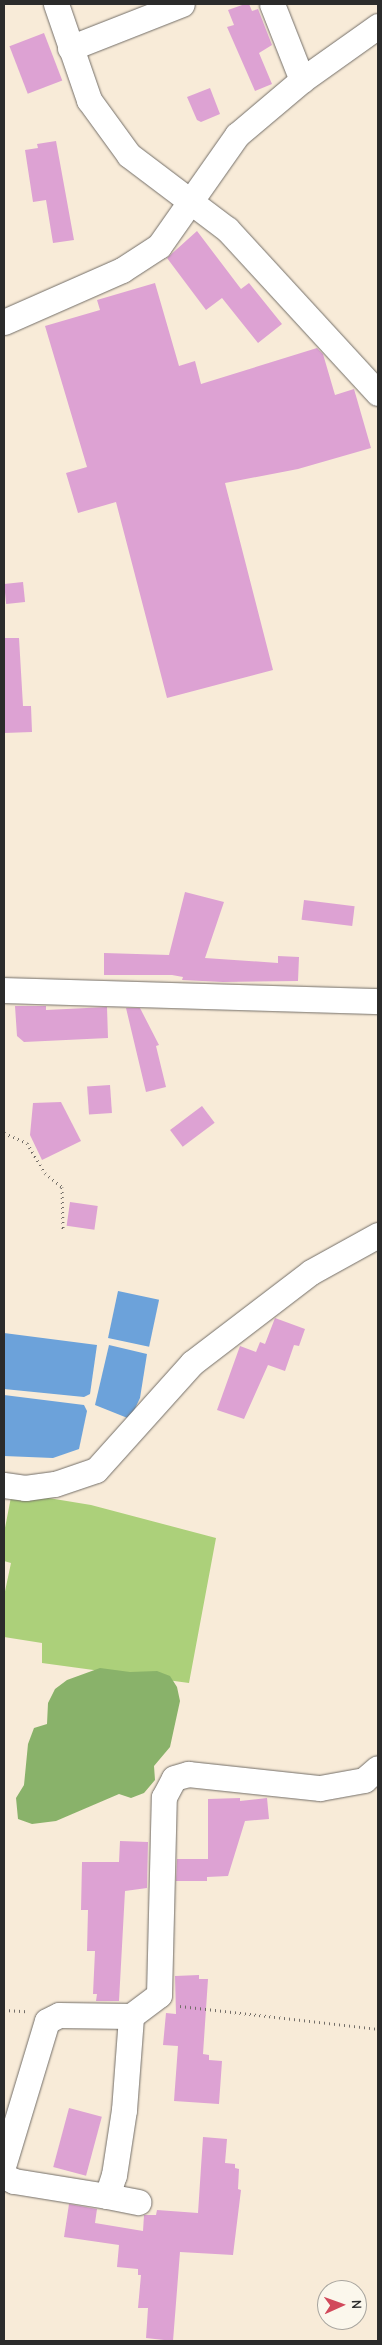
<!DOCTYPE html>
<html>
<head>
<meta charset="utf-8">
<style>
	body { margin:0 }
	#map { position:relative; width:382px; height:2345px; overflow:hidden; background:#f8ebd8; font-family:"Comic Neue",sans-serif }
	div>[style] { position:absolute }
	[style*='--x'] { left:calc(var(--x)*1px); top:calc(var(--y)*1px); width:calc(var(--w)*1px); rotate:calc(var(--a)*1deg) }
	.green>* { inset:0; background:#acd07a }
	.forest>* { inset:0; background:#89b26a }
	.water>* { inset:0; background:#6ca2da; transform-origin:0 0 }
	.building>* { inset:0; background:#dda2d3; transform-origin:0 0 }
	.path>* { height:3px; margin-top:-1.5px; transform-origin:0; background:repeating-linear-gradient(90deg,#736e68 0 1px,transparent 0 5px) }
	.roads { filter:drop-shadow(0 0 1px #736e68) drop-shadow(0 0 1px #736e68) }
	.minor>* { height:25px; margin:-12.5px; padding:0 12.5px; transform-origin:12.5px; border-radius:12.5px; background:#fff }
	span { translate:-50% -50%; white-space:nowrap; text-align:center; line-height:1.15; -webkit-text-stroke:4.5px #fbf7ec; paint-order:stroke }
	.frame { position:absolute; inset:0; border:5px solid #2b2b2b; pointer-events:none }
	.north { position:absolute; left:317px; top:2280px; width:50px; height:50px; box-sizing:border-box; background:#fbf7ec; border:1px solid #a8a59f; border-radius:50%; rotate:88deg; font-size:14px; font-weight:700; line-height:20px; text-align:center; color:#2b2b2b }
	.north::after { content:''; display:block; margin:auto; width:18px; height:22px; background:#d1495b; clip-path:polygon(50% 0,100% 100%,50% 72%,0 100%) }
</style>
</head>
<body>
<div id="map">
	<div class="green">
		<i style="clip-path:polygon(12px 1492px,91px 1505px,216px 1538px,189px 1683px,42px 1663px,42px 1643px,4px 1637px,4px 1596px,11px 1563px,4px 1561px,4px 1533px)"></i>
	</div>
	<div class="forest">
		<i style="clip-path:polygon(100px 1668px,130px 1672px,157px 1671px,170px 1676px,177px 1687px,180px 1701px,170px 1747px,154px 1766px,155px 1780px,144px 1793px,131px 1798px,119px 1794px,56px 1821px,32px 1824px,18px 1819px,16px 1798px,24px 1785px,28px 1744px,34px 1728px,47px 1724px,48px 1703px,55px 1689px,67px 1680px)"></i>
	</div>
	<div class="water">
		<i style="left:118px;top:1291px;width:42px;height:48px;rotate:12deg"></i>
		<i style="clip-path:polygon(4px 1333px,97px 1345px,90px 1394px,84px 1397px,4px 1389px)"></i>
		<i style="clip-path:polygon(109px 1345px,147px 1354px,140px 1398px,130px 1419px,95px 1405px)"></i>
		<i style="clip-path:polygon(4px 1395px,84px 1405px,87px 1411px,79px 1449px,53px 1458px,4px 1456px)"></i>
	</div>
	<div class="building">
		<i style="clip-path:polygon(245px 4px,249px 4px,252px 11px,258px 9px,272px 45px,259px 53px,272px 84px,255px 91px,227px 27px,234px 25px,228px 10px)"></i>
		<i style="left:44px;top:33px;width:51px;height:37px;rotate:69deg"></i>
		<i style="clip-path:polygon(210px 88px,220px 114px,201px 122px,197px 120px,187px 97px)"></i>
		<i style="clip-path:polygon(56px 141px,74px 240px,53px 243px,46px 200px,33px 202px,25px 150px,38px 148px,37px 144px)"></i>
		<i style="clip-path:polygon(197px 231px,241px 289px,249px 283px,282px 324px,258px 343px,222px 298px,206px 310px,167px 258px)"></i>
		<i style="clip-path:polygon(155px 283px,179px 366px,195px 361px,201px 384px,317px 348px,323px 354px,335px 395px,354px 389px,371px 448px,298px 469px,225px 483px,273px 670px,167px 698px,116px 502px,78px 513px,66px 473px,87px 467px,45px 326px,100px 310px,97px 300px)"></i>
		<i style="left:23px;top:582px;width:20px;height:19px;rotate:84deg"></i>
		<i style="clip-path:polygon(4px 638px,19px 638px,23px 706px,31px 706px,32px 732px,4px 733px)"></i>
		<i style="clip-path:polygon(185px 892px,224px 902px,205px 958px,278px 963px,278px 956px,299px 957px,298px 981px,223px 982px,182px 980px,183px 977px,172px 975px,104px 975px,104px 953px,169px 955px)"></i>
		<i style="left:304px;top:900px;width:51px;height:20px;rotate:7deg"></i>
		<i style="clip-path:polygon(15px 1006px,46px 1006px,46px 1010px,107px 1007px,108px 1038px,24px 1042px,17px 1036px)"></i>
		<i style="clip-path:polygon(126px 1008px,140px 1008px,159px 1045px,156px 1046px,166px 1087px,146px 1092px)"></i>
		<i style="left:110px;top:1085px;width:28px;height:23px;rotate:86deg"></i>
		<i style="clip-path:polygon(61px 1102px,81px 1141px,42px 1160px,30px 1135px,33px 1103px)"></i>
		<i style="left:202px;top:1106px;width:21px;height:40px;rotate:53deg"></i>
		<i style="left:70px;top:1202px;width:28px;height:24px;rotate:8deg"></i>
		<i style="clip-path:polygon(275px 1318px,305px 1329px,299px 1346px,294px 1345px,285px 1371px,268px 1365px,244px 1419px,217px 1410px,240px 1346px,256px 1352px,260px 1342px,265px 1344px)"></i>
		<i style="clip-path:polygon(240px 1798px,240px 1801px,267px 1798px,269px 1819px,245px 1821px,228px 1876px,207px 1877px,207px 1881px,176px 1881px,177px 1859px,208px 1859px,208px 1799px)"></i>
		<i style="clip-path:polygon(120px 1841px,148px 1842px,147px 1888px,125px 1891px,119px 2001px,96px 2001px,97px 1994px,93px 1994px,95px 1951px,87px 1951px,88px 1910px,81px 1910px,82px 1862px,119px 1862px)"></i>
		<i style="clip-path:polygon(199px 1975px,199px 1979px,208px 1979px,203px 2054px,209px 2055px,209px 2060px,222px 2061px,219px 2104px,174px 2101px,178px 2046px,163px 2045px,166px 2013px,176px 2014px,175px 1976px)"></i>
		<i style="left:69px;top:2108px;width:34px;height:61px;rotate:15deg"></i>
		<i style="clip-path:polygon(203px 2137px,227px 2139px,225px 2163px,235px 2164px,235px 2168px,239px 2169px,238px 2189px,241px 2190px,233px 2255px,180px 2252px,173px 2341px,146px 2338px,148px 2308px,138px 2308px,141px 2275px,138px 2275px,138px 2269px,117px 2267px,119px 2245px,64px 2237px,69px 2204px,97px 2209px,95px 2223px,143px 2231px,144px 2215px,156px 2215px,157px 2210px,198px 2213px)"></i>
	</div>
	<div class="path">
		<i style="--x:4;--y:1133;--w:25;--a:23"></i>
		<i style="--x:27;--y:1143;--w:35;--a:59"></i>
		<i style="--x:45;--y:1173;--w:22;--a:39"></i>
		<i style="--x:62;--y:1187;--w:42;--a:88.6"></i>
		<i style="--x:180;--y:2006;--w:199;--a:6.6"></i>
		<i style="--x:4;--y:2010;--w:22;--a:3"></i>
	</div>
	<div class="roads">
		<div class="minor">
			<i style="--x:56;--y:4;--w:102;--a:71"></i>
			<i style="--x:89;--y:100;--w:68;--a:54"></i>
			<i style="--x:129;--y:155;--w:123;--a:37.1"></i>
			<i style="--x:227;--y:229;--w:223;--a:47.4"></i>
			<i style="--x:272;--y:4;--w:82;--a:68.5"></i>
			<i style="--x:70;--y:48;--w:120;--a:-21.4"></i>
			<i style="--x:4;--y:322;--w:129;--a:-23.8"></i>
			<i style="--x:122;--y:270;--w:44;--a:-33"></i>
			<i style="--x:159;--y:246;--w:136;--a:-54.9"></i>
			<i style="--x:237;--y:135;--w:85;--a:-40.2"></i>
			<i style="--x:302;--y:80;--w:93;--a:-35.4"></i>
			<i style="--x:4;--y:990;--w:374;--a:1.7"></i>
			<i style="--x:4;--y:1485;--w:21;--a:8"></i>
			<i style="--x:25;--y:1488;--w:30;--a:-8"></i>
			<i style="--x:55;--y:1484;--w:43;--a:-18.9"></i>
			<i style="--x:96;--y:1470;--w:144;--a:-48.1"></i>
			<i style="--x:192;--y:1363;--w:150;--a:-37.4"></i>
			<i style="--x:311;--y:1272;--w:77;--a:-28.9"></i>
			<i style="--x:4;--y:2163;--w:148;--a:-73.2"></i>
			<i style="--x:47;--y:2021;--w:13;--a:-27"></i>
			<i style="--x:59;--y:2015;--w:72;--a:0.8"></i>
			<i style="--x:131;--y:2016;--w:35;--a:-37"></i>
			<i style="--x:159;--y:1995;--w:198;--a:-88.6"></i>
			<i style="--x:164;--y:1797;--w:21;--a:-62"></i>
			<i style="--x:174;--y:1778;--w:15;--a:-16"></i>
			<i style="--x:188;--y:1774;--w:133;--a:6.1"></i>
			<i style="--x:320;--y:1788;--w:45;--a:-10.3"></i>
			<i style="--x:364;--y:1780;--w:18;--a:-41"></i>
			<i style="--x:4;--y:2176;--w:11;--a:27"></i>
			<i style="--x:14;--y:2181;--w:94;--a:9.2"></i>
			<i style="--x:107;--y:2196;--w:22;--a:-72"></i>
			<i style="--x:114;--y:2175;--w:66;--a:-81.3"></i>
			<i style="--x:124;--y:2110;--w:94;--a:-85.7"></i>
			<i style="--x:107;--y:2196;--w:32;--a:11"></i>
		</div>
	</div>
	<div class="frame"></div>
	<div class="north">N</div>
</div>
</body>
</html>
